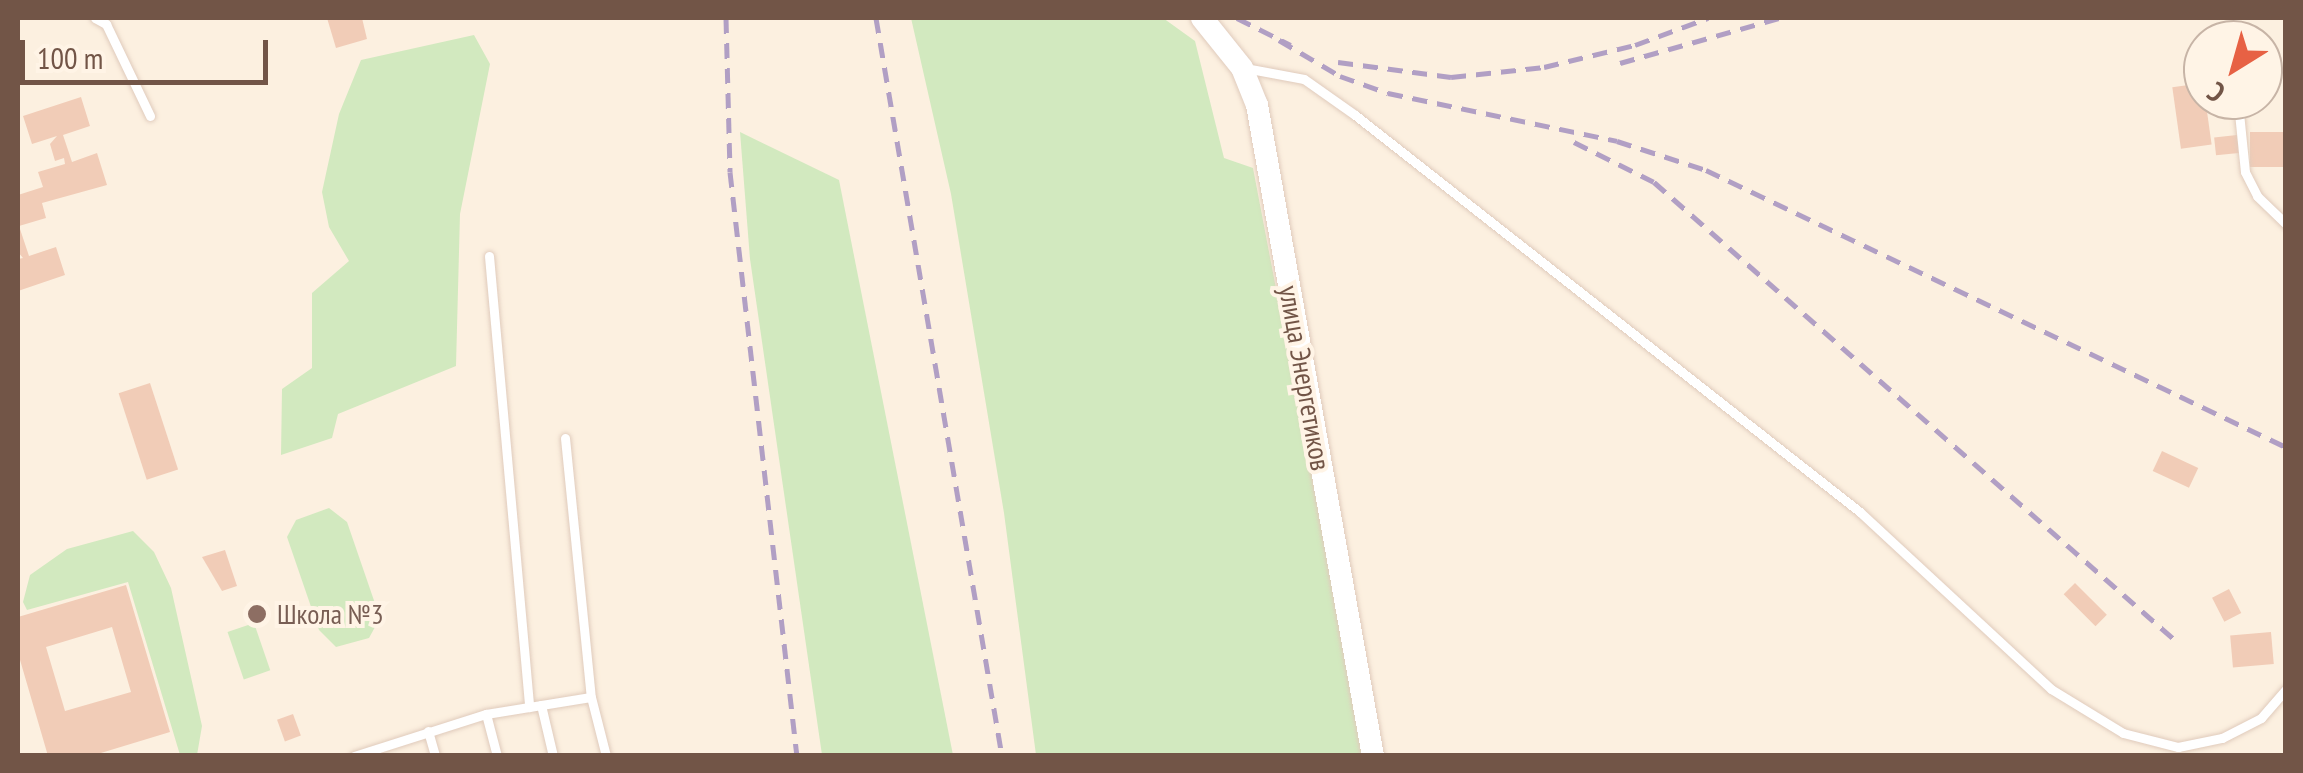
<!DOCTYPE html>
<html>
<head>
<meta charset="utf-8">
<style>
	body { margin:0 }
	#map { position:relative; width:2303px; height:773px; overflow:hidden; background:#fcf0e0; font-family:"PT Sans Narrow",sans-serif }
	div>[style] { position:absolute }
	[style*='--x'] { left:calc(var(--x)*1px); top:calc(var(--y)*1px); width:calc(var(--w)*1px); rotate:calc(var(--a)*1deg) }
	.green>* { inset:0; background:#d2e9bf; transform-origin:0 0 }
	.building>* { inset:0; background:#f1ccb7; transform-origin:0 0 }
	.roads { filter:drop-shadow(0 0 2px #e0cbbc) drop-shadow(0 0 2px #e0cbbc) }
	.service>* { height:9px; margin:-4.5px; padding:0 4.5px; transform-origin:4.5px; border-radius:4.5px; background:#fff }
	.tertiary>* { height:22px; margin:-11px; padding:0 11px; transform-origin:11px; border-radius:11px; background:#fff }
	.rail>* { height:5px; margin-top:-2.5px; transform-origin:0; background:repeating-linear-gradient(90deg,#b19fc4 0 15px,transparent 0 25px) }
	.dots>* { width:28px; height:28px; translate:-50% -50%; box-sizing:border-box; border:5px solid #fff4e6; border-radius:50% }
	span { translate:-50% -50%; white-space:nowrap; text-align:center; line-height:1.15; -webkit-text-stroke:8px #fff4e6; paint-order:stroke }
	.street-label { font-size:28px; color:#725547 }
	.education-label { font-size:28px; color:#785e54 }
	.left { translate:0 -50%; text-align:left }
	.frame { position:absolute; inset:0; border:20px solid #725547; pointer-events:none }
	.north { position:absolute; left:2183px; top:20px; width:100px; height:100px; box-sizing:border-box; background:#fff4e6; border:2px solid #c7b4a6; border-radius:50%; rotate:217deg; font-size:28px; font-weight:700; line-height:40px; text-align:center; color:#725547 }
	.north::after { content:''; display:block; margin:auto; width:35px; height:45px; background:#e76144; clip-path:polygon(50% 0,100% 100%,50% 72%,0 100%) }
	.scale { position:absolute; left:20px; top:40px; width:248px; height:45px; box-sizing:border-box; border:5px solid #725547; border-top:0; padding-left:12px; font-size:30px; line-height:35px; white-space:nowrap; color:#725547; -webkit-text-stroke:8px #fff4e6; paint-order:stroke }
</style>
</head>
<body>
<div id="map">
	<div class="green">
		<i style="clip-path:polygon(911px 18px,1163px 18px,1195px 41px,1224px 158px,1253px 168px,1365px 755px,1036px 755px,1004px 513px,951px 194px)"></i>
		<i style="clip-path:polygon(474px 35px,490px 64px,460px 214px,456px 366px,338px 414px,332px 438px,281px 455px,282px 389px,312px 368px,312px 293px,349px 261px,329px 227px,322px 192px,339px 114px,361px 60px)"></i>
		<i style="clip-path:polygon(740px 132px,839px 180px,953px 755px,822px 755px,750px 259px)"></i>
		<i style="clip-path:polygon(329px 508px,347px 522px,380px 618px,369px 638px,336px 647px,319px 630px,287px 537px,296px 520px)"></i>
		<i style="clip-path:polygon(133px 531px,154px 552px,171px 588px,202px 726px,197px 755px,180px 755px,128px 582px,27px 610px,23px 602px,30px 575px,67px 549px)"></i>
		<i style="left:254px;top:623px;width:50px;height:28px;rotate:71deg"></i>
	</div>
	<div class="building">
		<i style="clip-path:polygon(327px 18px,362px 18px,367px 39px,336px 48px)"></i>
		<i style="left:2203px;top:83px;width:62px;height:31px;rotate:82deg"></i>
		<i style="clip-path:polygon(81px 97px,90px 126px,63px 135px,72px 162px,97px 153px,107px 185px,42px 203px,46px 218px,19px 226px,29px 256px,56px 247px,65px 275px,18px 291px,18px 259px,23px 258px,18px 252px,18px 195px,43px 187px,38px 172px,65px 164px,64px 158px,55px 161px,50px 144px,57px 136px,32px 144px,23px 116px)"></i>
		<i style="left:2286px;top:132px;width:35px;height:36px;rotate:90deg"></i>
		<i style="left:2237px;top:135px;width:18px;height:23px;rotate:84deg"></i>
		<i style="left:150px;top:383px;width:91px;height:33px;rotate:72deg"></i>
		<i style="left:2162px;top:451px;width:40px;height:22px;rotate:25deg"></i>
		<i style="clip-path:polygon(225px 550px,237px 586px,222px 591px,202px 557px)"></i>
		<i style="left:2075px;top:583px;width:45px;height:16px;rotate:45deg"></i>
		<i style="clip-path:polygon(evenodd,126px 585px,170px 732px,91px 756px,48px 756px,18px 653px,18px 617px,126px 585px,112px 627px,131px 692px,65px 711px,46px 647px,112px 627px)"></i>
		<i style="left:2229px;top:589px;width:27px;height:19px;rotate:63deg"></i>
		<i style="left:2271px;top:632px;width:32px;height:41px;rotate:85deg"></i>
		<i style="left:293px;top:714px;width:23px;height:17px;rotate:70deg"></i>
	</div>
	<div class="roads">
		<div class="service">
			<i style="--x:95;--y:18;--w:13;--a:29"></i>
			<i style="--x:106;--y:24;--w:102;--a:64.4"></i>
			<i style="--x:1245;--y:68;--w:60;--a:10.6"></i>
			<i style="--x:1304;--y:79;--w:62;--a:35.2"></i>
			<i style="--x:1355;--y:115;--w:642;--a:38.17"></i>
			<i style="--x:1860;--y:512;--w:260;--a:42.8"></i>
			<i style="--x:2051;--y:689;--w:84;--a:31.4"></i>
			<i style="--x:2123;--y:733;--w:57;--a:14.3"></i>
			<i style="--x:2178;--y:747;--w:45;--a:-11.6"></i>
			<i style="--x:2222;--y:738;--w:44;--a:-27.1"></i>
			<i style="--x:2261;--y:718;--w:38;--a:-49"></i>
			<i style="--x:2238;--y:103;--w:69;--a:84.2"></i>
			<i style="--x:2245;--y:172;--w:27;--a:63"></i>
			<i style="--x:2257;--y:196;--w:40;--a:44"></i>
			<i style="--x:489;--y:256;--w:453;--a:84.9"></i>
			<i style="--x:565;--y:438;--w:260;--a:84.3"></i>
			<i style="--x:591;--y:697;--w:61;--a:75.7"></i>
			<i style="--x:541;--y:705;--w:52;--a:76.8"></i>
			<i style="--x:486;--y:714;--w:43;--a:75.3"></i>
			<i style="--x:428;--y:731;--w:26;--a:74"></i>
			<i style="--x:354;--y:756;--w:139;--a:-17.7"></i>
			<i style="--x:486;--y:714;--w:106;--a:-9.2"></i>
		</div>
		<div class="tertiary">
			<i style="--x:1202;--y:18;--w:64;--a:51.3"></i>
			<i style="--x:1242;--y:68;--w:40;--a:68"></i>
			<i style="--x:1257;--y:105;--w:661;--a:79.9"></i>
		</div>
	</div>
	<div class="rail">
		<i style="--x:726;--y:18;--w:154;--a:88.5"></i>
		<i style="--x:730;--y:172;--w:588;--a:83.46"></i>
		<i style="--x:876;--y:18;--w:749;--a:80.31"></i>
		<i style="--x:1237;--y:18;--w:60;--a:26.6"></i>
		<i style="--x:1279;--y:40;--w:71;--a:30.5"></i>
		<i style="--x:1340;--y:76;--w:51;--a:19.5"></i>
		<i style="--x:1388;--y:93;--w:234;--a:11.8"></i>
		<i style="--x:1617;--y:141;--w:94;--a:18"></i>
		<i style="--x:1706;--y:170;--w:643;--a:25.53"></i>
		<i style="--x:1338;--y:62;--w:114;--a:7.6"></i>
		<i style="--x:1451;--y:77;--w:94;--a:-6.1"></i>
		<i style="--x:1544;--y:67;--w:94;--a:-13.6"></i>
		<i style="--x:1635;--y:45;--w:78;--a:-20.3"></i>
		<i style="--x:1620;--y:63;--w:165;--a:-15.8"></i>
		<i style="--x:1574;--y:142;--w:89;--a:26.6"></i>
		<i style="--x:1654;--y:182;--w:694;--a:41.32"></i>
	</div>
	<div class="dots">
		<i style="left:257px;top:614px;background:#8d6e63"></i>
	</div>
	<div class="street-label">
		<span style="left:1305px;top:378px;rotate:80deg">улица Энергетиков</span>
	</div>
	<div class="education-label">
		<span class="left" style="left:277px;top:614px">Школа №3</span>
	</div>
	<div class="frame"></div>
	<div class="north">С</div>
	<div class="scale">100 m</div>
</div>
</body>
</html>
